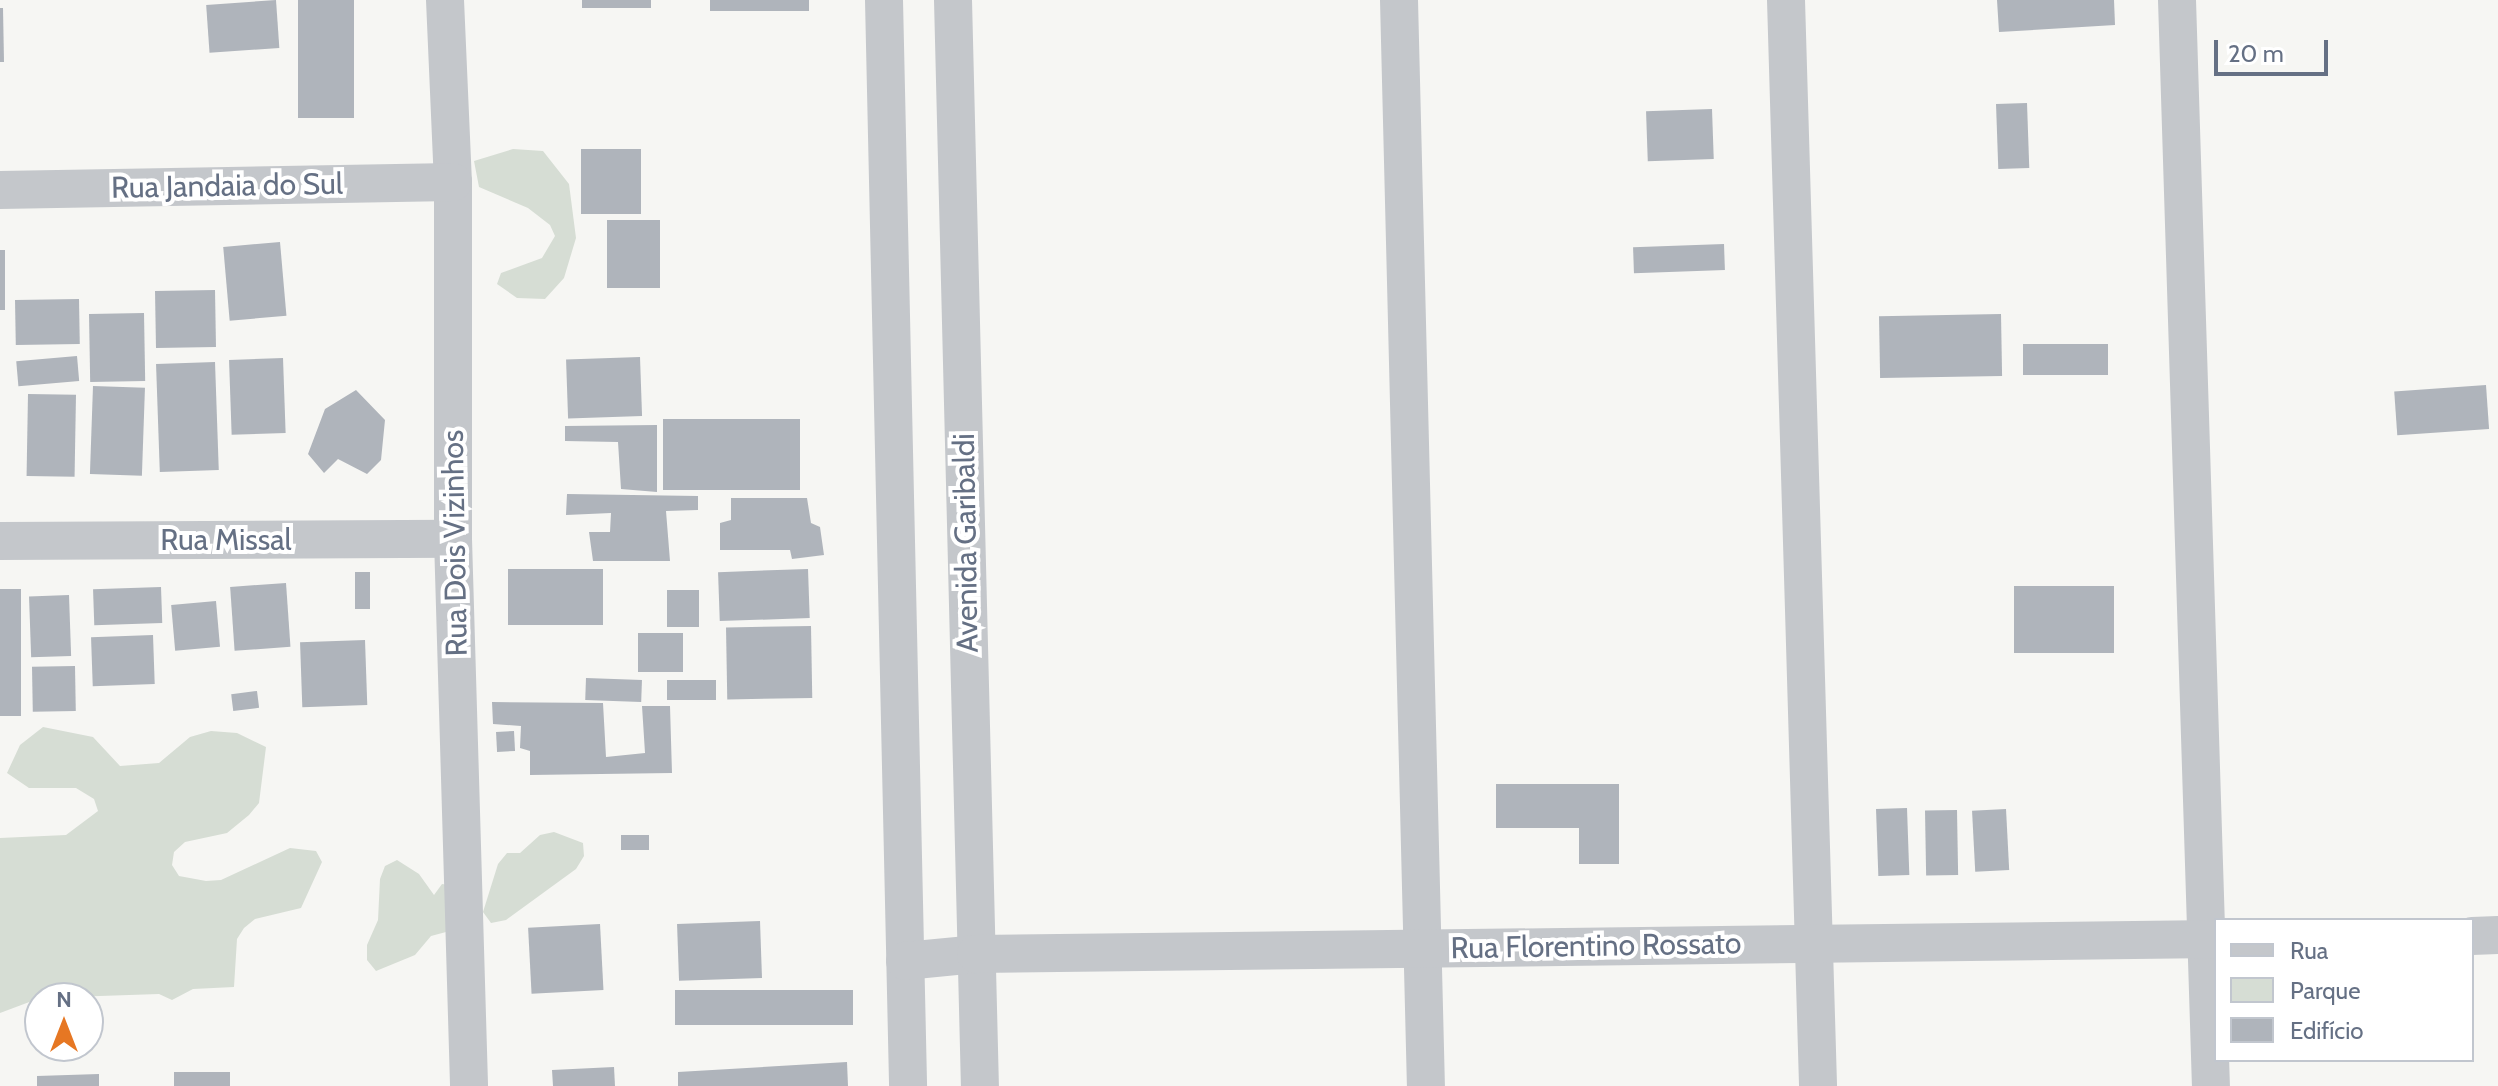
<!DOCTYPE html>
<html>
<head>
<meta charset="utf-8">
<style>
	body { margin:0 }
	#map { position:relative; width:2498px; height:1086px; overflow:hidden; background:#f6f6f3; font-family:Cabin,sans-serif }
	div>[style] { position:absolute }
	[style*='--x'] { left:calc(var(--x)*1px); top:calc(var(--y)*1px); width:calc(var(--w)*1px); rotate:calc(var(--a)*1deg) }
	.green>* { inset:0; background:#d6ddd4 }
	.building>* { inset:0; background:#afb4bb; transform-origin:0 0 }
	.minor>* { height:38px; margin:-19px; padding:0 19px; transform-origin:19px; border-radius:19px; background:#c4c7cb }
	span { translate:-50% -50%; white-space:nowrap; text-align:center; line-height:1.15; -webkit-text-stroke:8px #fff; paint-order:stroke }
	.street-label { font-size:30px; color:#657084 }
	.legend { position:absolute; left:2214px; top:918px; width:260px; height:144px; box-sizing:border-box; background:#fff; border:2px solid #c1c6ce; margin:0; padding:10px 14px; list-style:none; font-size:24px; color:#657084 }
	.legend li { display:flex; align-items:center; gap:16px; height:40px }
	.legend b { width:40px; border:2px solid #c1c6ce }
	.north { position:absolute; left:24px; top:982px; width:80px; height:80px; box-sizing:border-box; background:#fff; border:2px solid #c1c6ce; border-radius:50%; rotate:0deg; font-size:22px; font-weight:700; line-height:32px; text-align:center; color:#657084 }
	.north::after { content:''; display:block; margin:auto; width:28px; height:36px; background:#e67723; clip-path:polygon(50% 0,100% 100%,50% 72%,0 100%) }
	.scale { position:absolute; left:2214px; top:40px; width:114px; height:36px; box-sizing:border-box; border:4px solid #657084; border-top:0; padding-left:10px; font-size:24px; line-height:28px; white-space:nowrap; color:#657084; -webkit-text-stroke:6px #fff; paint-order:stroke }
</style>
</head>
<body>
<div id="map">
	<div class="green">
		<i style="clip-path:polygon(513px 149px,543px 151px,569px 184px,576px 238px,564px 278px,545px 299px,517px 298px,497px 284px,501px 273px,542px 258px,555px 236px,550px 225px,528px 208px,479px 187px,474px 161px)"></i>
		<i style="clip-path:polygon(43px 727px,93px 737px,120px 766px,159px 763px,190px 737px,211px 731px,237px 733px,266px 747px,259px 803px,249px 815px,227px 833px,185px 842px,174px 852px,172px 865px,179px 876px,206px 881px,221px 880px,290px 848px,316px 851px,322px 862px,301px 908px,255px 919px,244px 928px,237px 939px,234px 987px,193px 989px,172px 1000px,159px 994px,40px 998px,0 1013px,0 838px,66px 835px,98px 811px,94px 799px,76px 788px,29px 788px,7px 773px,20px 745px)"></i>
		<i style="clip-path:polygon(554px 832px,583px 843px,584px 856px,576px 869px,506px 920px,491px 923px,483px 912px,498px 864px,507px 853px,520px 853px,540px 835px)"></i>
		<i style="clip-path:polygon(397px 860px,419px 874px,434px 895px,442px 884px,456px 886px,446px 932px,431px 936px,415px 955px,376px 971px,367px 960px,367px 945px,378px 920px,380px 879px,385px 866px)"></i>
	</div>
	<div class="building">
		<i style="left:276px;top:0;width:48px;height:70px;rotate:86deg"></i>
		<i style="left:298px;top:0;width:56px;height:118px"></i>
		<i style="left:582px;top:0;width:69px;height:8px"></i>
		<i style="left:710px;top:0;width:99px;height:11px"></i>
		<i style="clip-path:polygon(1997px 0,2114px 0,2115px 25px,1999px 32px)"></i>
		<i style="clip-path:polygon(0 8px,3px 8px,4px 62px,0 62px)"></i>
		<i style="left:2027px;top:103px;width:65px;height:31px;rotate:88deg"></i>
		<i style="left:1712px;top:109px;width:50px;height:66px;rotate:88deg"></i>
		<i style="left:581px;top:149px;width:60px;height:65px"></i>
		<i style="left:660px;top:220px;width:68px;height:53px;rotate:90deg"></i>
		<i style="left:280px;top:242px;width:74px;height:57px;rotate:85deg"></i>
		<i style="left:1724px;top:244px;width:26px;height:91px;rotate:88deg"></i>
		<i style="left:0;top:250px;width:5px;height:60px"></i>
		<i style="left:215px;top:290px;width:57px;height:60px;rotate:89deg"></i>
		<i style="left:79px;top:299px;width:45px;height:64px;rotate:89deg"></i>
		<i style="left:144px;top:313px;width:68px;height:55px;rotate:89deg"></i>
		<i style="left:2001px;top:314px;width:62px;height:122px;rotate:89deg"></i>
		<i style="left:2108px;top:344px;width:31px;height:85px;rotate:90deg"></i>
		<i style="left:77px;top:356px;width:25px;height:61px;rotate:85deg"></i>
		<i style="left:640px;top:357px;width:59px;height:74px;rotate:88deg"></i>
		<i style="left:283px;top:358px;width:75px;height:54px;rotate:88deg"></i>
		<i style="left:215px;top:362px;width:108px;height:59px;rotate:88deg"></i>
		<i style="left:2486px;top:385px;width:44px;height:92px;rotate:86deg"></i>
		<i style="left:93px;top:386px;width:52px;height:88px;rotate:2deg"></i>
		<i style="clip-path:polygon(356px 390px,385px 420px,381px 460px,367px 474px,338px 459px,324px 473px,308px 454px,325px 409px)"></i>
		<i style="left:28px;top:394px;width:48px;height:82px;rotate:1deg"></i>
		<i style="left:800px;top:419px;width:71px;height:137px;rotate:90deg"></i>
		<i style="clip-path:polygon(657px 425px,657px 492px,621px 489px,618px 442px,565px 441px,565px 426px)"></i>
		<i style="clip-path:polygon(567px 494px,698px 496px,698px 510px,666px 511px,670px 561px,593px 561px,589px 532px,610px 532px,611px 513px,566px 515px)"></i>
		<i style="clip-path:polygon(731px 498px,807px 498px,811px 523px,820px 527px,824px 555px,792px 559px,790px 550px,720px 550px,720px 523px,731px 520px)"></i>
		<i style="left:508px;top:569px;width:95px;height:56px"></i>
		<i style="left:808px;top:569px;width:49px;height:90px;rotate:88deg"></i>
		<i style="left:355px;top:572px;width:15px;height:37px"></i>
		<i style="left:286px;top:583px;width:64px;height:56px;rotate:86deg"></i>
		<i style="left:2114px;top:586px;width:67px;height:100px;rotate:90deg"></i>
		<i style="left:161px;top:587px;width:36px;height:68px;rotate:88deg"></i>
		<i style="left:0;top:589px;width:21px;height:127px"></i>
		<i style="left:667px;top:590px;width:32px;height:37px"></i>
		<i style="left:69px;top:595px;width:61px;height:40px;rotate:88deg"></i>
		<i style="left:216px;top:601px;width:46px;height:45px;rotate:85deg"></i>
		<i style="left:811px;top:626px;width:72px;height:85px;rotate:89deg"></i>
		<i style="left:638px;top:633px;width:45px;height:39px"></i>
		<i style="left:153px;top:635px;width:49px;height:62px;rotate:88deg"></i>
		<i style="left:365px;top:640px;width:65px;height:65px;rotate:88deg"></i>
		<i style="left:75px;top:666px;width:45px;height:43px;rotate:89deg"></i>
		<i style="left:586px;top:678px;width:56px;height:22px;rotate:2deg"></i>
		<i style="left:667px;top:680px;width:49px;height:20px"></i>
		<i style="left:257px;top:691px;width:17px;height:26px;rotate:83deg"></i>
		<i style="clip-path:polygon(492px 702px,603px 703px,606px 757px,645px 753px,642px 706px,670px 706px,672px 773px,530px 775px,530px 751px,520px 748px,521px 726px,493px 724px)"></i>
		<i style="left:514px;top:731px;width:20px;height:18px;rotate:87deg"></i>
		<i style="clip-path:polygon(1496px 784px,1619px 784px,1619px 864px,1579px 864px,1579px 828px,1496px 828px)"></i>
		<i style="left:1907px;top:808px;width:67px;height:31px;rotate:88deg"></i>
		<i style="left:2006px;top:809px;width:61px;height:34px;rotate:87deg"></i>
		<i style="left:1957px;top:810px;width:65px;height:32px;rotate:89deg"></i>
		<i style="left:621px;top:835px;width:28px;height:15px"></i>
		<i style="left:760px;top:921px;width:57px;height:83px;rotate:88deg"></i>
		<i style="left:600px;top:924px;width:66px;height:72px;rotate:87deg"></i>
		<i style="left:675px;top:990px;width:178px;height:35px"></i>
		<i style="clip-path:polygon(847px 1062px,848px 1086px,678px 1086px,678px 1072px)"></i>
		<i style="clip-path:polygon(614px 1067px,615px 1086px,553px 1086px,552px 1070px)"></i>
		<i style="left:174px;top:1072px;width:56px;height:14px"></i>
		<i style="clip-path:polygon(99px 1074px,99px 1086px,37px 1086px,37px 1076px)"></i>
	</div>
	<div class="minor">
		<i style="--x:445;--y:0;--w:182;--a:87.5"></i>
		<i style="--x:453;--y:182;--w:357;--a:90"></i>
		<i style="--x:453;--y:539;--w:547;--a:88.32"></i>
		<i style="--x:884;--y:0;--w:1086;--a:88.73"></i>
		<i style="--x:953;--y:0;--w:1086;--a:88.58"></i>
		<i style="--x:1399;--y:0;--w:1086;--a:88.58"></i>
		<i style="--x:1786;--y:0;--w:1086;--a:88.31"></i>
		<i style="--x:2177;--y:0;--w:1087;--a:88.21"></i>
		<i style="--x:0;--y:190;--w:453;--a:-1"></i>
		<i style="--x:0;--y:541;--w:453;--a:-0.3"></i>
		<i style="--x:2472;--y:936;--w:26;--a:-2"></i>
		<i style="--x:905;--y:961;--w:71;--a:-5.6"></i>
		<i style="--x:976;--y:954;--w:1240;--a:-0.69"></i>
	</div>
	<div class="street-label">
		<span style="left:227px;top:186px;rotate:-1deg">Rua Jandaia do Sul</span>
		<span style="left:226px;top:540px">Rua Missal</span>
		<span style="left:455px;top:543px;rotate:-91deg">Rua Dois Vizinhos</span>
		<span style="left:966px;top:543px;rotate:-91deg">Avenida Garibaldi</span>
		<span style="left:1596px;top:946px;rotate:-1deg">Rua Florentino Rossato</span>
	</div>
	<ul class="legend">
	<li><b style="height:10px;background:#c4c7cb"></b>Rua</li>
	<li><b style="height:22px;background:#d6ddd4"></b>Parque</li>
	<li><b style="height:22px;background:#afb4bb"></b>Edifício</li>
	</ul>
	<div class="north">N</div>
	<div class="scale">20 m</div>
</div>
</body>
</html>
